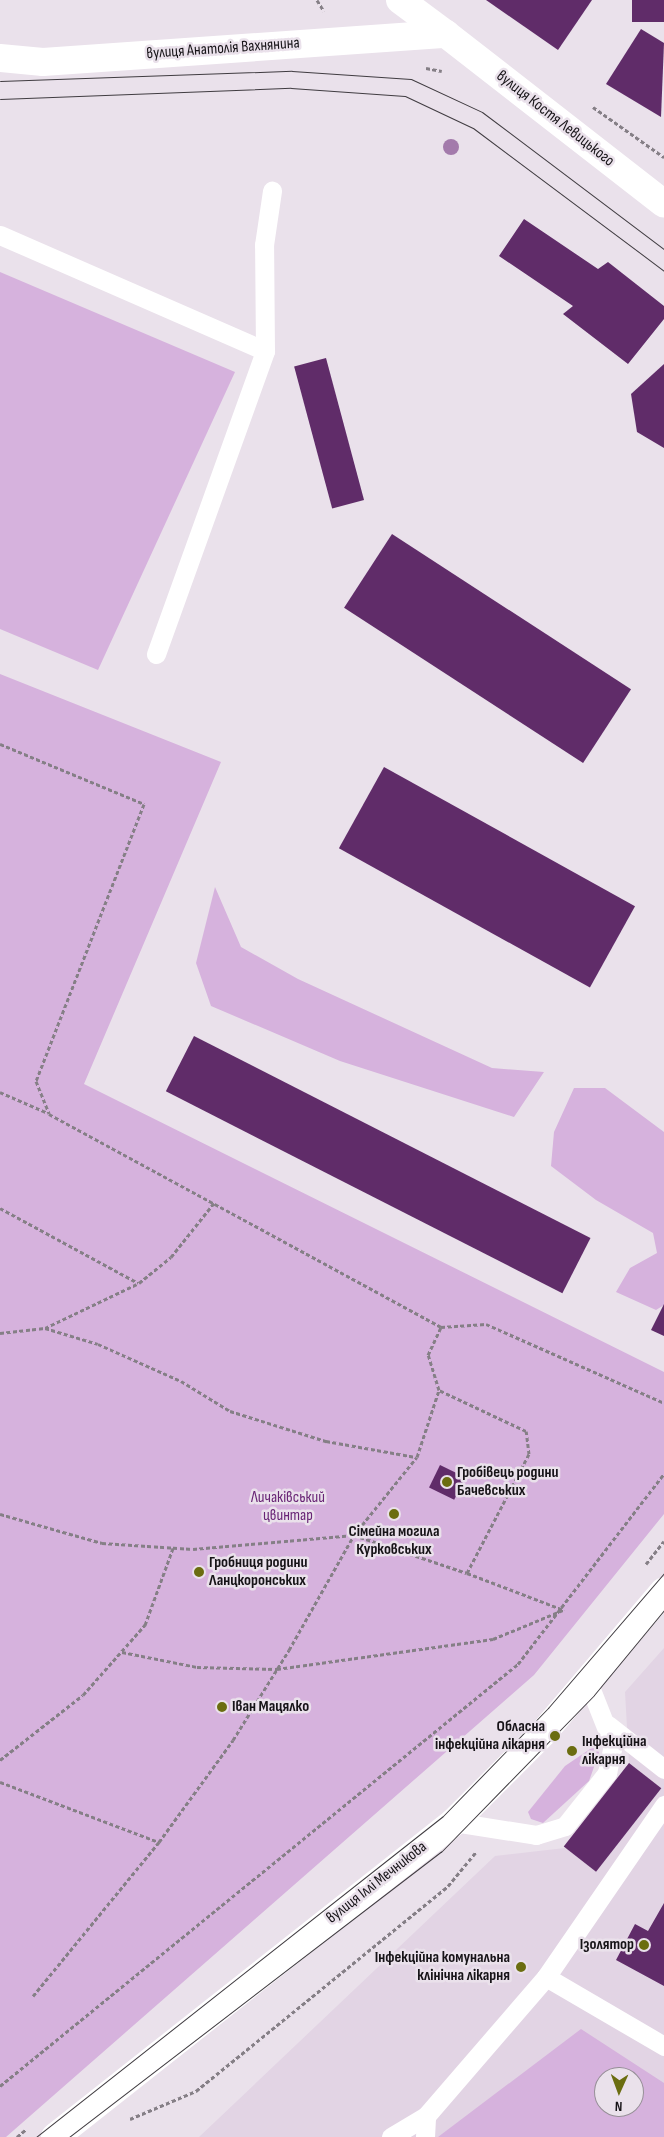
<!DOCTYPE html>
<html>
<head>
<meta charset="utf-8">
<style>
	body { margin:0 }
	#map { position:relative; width:664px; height:2137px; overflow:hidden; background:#eae1eb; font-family:"Sofia Sans Condensed",sans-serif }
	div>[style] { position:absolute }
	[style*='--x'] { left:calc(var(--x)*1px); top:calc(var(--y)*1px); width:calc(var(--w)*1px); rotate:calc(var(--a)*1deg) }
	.built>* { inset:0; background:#e2d4e4 }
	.green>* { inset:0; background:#d6b2dd }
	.building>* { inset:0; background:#602c69; transform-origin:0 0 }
	.path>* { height:3px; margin-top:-1.5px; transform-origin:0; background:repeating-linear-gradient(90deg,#857f86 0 4px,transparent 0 6.5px) }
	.lane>* { height:19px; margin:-9.5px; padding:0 9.5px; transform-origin:9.5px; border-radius:9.5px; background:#fff }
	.street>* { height:28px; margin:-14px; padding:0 14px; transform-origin:14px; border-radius:14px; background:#fff }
	.secondary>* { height:28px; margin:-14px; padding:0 14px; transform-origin:14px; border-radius:14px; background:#fff }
	.tram>* { height:1px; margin:-0.5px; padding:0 0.5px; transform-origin:0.5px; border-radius:0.5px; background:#403c41 }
	.trees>* { width:16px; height:16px; margin:-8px; border-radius:50%; background:#a37aab }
	.dots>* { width:14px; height:14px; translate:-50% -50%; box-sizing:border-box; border:2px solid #eae1eb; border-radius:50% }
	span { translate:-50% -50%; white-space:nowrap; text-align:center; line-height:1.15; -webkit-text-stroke:5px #eae1eb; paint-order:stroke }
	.street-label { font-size:16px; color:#171418 }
	.poi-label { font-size:16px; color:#171418; font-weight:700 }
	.left { translate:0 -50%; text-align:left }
	.right { translate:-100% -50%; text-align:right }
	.park-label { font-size:16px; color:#692576 }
	.north { position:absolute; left:594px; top:2067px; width:50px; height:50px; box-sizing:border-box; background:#eae1eb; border:1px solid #968f97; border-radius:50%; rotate:182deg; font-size:14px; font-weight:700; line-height:20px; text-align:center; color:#171418 }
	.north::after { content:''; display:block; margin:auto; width:18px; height:22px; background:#6b6d10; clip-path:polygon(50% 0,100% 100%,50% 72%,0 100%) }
</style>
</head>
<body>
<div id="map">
	<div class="built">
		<i style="clip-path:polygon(evenodd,664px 1648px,664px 2137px,199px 2137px,495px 1856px,565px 1848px,629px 1763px,625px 1692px,664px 1648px,604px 2077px,634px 2077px,634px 2107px,604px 2107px,604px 2077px)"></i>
	</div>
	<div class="green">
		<i style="clip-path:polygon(0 272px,235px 372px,98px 670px,0 629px)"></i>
		<i style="clip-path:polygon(0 674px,221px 762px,84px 1084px,664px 1372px,664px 1514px,534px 1675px,6px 2137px,0 2137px)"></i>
		<i style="clip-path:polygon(215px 887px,241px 947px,298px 979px,492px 1068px,544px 1072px,514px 1117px,340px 1061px,211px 1006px,196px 963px)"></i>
		<i style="clip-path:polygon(574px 1088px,605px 1088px,664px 1132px,664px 1305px,656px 1310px,616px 1292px,630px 1268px,657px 1253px,653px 1233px,596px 1200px,551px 1166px,554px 1132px)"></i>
		<i style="clip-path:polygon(596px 1745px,599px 1753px,589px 1781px,543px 1823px,531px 1819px,528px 1812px,565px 1766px)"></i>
		<i style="clip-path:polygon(evenodd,581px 2029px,664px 2083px,664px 2137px,438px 2137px,581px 2029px,604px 2077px,634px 2077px,634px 2107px,604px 2107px,604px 2077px)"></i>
	</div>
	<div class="building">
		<i style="clip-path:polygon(486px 0,592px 0,558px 50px)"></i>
		<i style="left:632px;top:0;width:32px;height:22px"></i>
		<i style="clip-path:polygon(641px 29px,664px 43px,661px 117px,606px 84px)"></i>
		<i style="clip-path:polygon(524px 219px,598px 269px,608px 262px,664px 306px,664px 319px,628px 364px,563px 314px,573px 306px,499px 256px)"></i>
		<i style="left:326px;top:358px;width:147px;height:33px;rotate:75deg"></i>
		<i style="clip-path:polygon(664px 364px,664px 448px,637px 432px,631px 394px)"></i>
		<i style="left:392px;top:534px;width:285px;height:88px;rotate:33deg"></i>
		<i style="left:384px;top:767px;width:287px;height:93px;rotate:29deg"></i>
		<i style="left:194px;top:1036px;width:445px;height:62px;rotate:27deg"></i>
		<i style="clip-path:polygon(664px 1304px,664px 1336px,651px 1330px)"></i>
		<i style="left:440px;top:1465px;width:28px;height:25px;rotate:26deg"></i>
		<i style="left:629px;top:1763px;width:41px;height:106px;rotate:38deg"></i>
		<i style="clip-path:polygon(664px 1903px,664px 1986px,616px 1960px,635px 1924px,648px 1931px)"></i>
	</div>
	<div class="path">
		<i style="--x:317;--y:0;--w:13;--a:58"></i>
		<i style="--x:426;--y:68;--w:16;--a:11"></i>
		<i style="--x:593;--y:107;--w:87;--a:35.2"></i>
		<i style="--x:0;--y:744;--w:156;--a:22.6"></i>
		<i style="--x:144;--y:804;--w:297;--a:111.3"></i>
		<i style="--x:36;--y:1081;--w:35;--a:68"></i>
		<i style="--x:49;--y:1114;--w:446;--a:28.5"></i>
		<i style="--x:0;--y:1092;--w:52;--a:23.6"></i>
		<i style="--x:0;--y:1208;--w:157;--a:28.5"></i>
		<i style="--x:45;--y:1328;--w:104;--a:-25.6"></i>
		<i style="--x:139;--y:1283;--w:41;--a:-39.1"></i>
		<i style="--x:171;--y:1257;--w:69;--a:-51.5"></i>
		<i style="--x:0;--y:1333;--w:45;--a:-6.3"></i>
		<i style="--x:45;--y:1328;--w:55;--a:16.8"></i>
		<i style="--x:98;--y:1344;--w:91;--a:24"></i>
		<i style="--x:181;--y:1381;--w:57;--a:31.5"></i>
		<i style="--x:230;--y:1411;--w:101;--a:17.4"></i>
		<i style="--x:326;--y:1441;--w:91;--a:10.1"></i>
		<i style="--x:0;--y:1514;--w:106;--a:15.9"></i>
		<i style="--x:102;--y:1543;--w:91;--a:3.8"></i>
		<i style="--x:193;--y:1549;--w:162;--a:-5"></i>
		<i style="--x:354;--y:1535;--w:119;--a:18.6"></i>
		<i style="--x:467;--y:1573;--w:134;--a:-62.5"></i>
		<i style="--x:529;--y:1454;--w:23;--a:-97"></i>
		<i style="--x:526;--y:1431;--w:96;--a:-154.8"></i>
		<i style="--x:646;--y:1564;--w:29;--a:-52"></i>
		<i style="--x:467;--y:1573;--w:104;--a:20.9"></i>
		<i style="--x:122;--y:1652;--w:76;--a:11.3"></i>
		<i style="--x:197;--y:1667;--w:80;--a:1.4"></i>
		<i style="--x:277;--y:1669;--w:218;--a:-7.9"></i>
		<i style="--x:493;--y:1639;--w:76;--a:-22.5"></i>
		<i style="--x:572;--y:1751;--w:7;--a:-56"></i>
		<i style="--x:0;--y:1760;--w:105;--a:-38.1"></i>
		<i style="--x:83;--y:1695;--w:94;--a:-48.5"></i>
		<i style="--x:145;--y:1625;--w:82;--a:-70"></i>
		<i style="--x:0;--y:1782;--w:170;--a:20.7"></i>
		<i style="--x:33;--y:1996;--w:199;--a:-50.7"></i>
		<i style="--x:159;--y:1842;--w:126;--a:-54"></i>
		<i style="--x:233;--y:1740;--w:106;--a:-58.1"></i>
		<i style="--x:289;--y:1650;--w:132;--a:-60.5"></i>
		<i style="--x:354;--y:1535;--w:100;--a:-51.1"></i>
		<i style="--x:417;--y:1457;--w:71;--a:-71.8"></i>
		<i style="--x:439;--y:1390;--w:37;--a:-107"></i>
		<i style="--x:428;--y:1355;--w:31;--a:-65"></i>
		<i style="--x:441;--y:1327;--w:45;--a:-3.8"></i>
		<i style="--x:486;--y:1324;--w:195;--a:23.9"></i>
		<i style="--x:0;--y:2086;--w:668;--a:-39.17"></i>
		<i style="--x:518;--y:1664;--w:240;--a:-52.5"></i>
		<i style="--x:130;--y:2119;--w:72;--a:-23"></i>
		<i style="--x:196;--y:2091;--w:325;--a:-39.1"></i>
		<i style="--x:448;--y:1886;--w:44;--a:-50.5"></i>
		<i style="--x:17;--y:2137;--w:11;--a:-41"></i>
	</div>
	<div class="lane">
		<i style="--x:0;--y:235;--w:289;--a:23.6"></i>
		<i style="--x:156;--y:654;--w:322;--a:-70.2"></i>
		<i style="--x:265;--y:351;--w:106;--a:-90.5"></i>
		<i style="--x:264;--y:245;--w:55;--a:-81.6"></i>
		<i style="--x:608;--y:1725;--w:71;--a:38.2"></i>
		<i style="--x:454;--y:1822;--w:83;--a:9"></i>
		<i style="--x:536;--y:1835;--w:30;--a:-17"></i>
		<i style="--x:565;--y:1826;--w:68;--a:-51.6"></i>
		<i style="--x:607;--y:1773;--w:29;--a:-78"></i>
		<i style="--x:613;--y:1745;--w:68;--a:-111.6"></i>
		<i style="--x:546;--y:1977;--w:137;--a:30.3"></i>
		<i style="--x:391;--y:2137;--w:41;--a:-31"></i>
		<i style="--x:426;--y:2116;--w:184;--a:-49.2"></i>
		<i style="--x:546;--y:1977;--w:209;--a:-55.5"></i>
		<i style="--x:425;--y:2137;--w:21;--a:-87"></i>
	</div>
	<div class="street">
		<i style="--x:400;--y:0;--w:57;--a:36.5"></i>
	</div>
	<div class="secondary">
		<i style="--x:0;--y:58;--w:43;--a:5.3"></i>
		<i style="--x:43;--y:62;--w:404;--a:-4"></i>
		<i style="--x:446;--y:34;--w:276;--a:37.9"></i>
		<i style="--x:55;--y:2137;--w:508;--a:-38.29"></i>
		<i style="--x:454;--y:1822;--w:127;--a:-45"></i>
		<i style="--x:544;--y:1732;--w:185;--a:-49.6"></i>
	</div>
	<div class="tram">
		<i style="--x:0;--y:81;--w:292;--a:-2"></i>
		<i style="--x:292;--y:71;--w:119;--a:3.8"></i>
		<i style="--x:411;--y:79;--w:78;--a:24.9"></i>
		<i style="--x:482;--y:112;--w:228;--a:37"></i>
		<i style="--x:0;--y:99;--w:291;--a:-2.2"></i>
		<i style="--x:291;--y:88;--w:114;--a:4"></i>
		<i style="--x:405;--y:96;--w:75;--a:25.2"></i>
		<i style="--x:473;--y:128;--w:239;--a:36.8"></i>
		<i style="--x:36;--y:2137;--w:518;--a:-38.26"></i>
		<i style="--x:443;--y:1816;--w:151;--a:-45.8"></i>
		<i style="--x:548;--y:1708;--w:178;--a:-49.3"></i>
		<i style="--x:69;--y:2137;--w:469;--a:-37.5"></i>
		<i style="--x:441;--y:1852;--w:219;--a:-45.7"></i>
		<i style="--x:594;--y:1695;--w:110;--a:-50.5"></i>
	</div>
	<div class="trees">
		<i style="left:451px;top:147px"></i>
	</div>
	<div class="dots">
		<i style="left:447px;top:1482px;background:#6b6d10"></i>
		<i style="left:394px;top:1514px;background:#6b6d10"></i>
		<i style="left:199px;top:1572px;background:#6b6d10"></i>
		<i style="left:222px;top:1707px;background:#6b6d10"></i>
		<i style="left:555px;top:1736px;background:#6b6d10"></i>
		<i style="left:572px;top:1751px;background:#6b6d10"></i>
		<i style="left:644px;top:1945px;background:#6b6d10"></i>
		<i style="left:521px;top:1967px;background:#6b6d10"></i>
	</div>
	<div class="street-label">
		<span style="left:223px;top:49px;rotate:-4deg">вулиця Анатолія Вахнянина</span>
		<span style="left:555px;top:119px;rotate:38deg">вулиця Костя Левицького</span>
		<span style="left:377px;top:1883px;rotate:-38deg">вулиця Іллі Мечникова</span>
	</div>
	<div class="poi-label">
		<span class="left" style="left:457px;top:1482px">Гробівець родини<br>Бачевських</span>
		<span style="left:394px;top:1541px">Сімейна могила<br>Курковських</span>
		<span class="left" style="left:209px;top:1572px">Гробниця родини<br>Ланцкоронських</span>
		<span class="left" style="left:232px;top:1707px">Іван Мацялко</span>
		<span class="right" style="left:545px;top:1736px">Обласна<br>інфекційна лікарня</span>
		<span class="left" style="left:582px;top:1751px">Інфекційна<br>лікарня</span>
		<span class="right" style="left:634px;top:1945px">Ізолятор</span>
		<span class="right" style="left:510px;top:1967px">Інфекційна комунальна<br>клінічна лікарня</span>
	</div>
	<div class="park-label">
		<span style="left:288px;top:1507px">Личаківський<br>цвинтар</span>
	</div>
	<div class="north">N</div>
</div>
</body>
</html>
